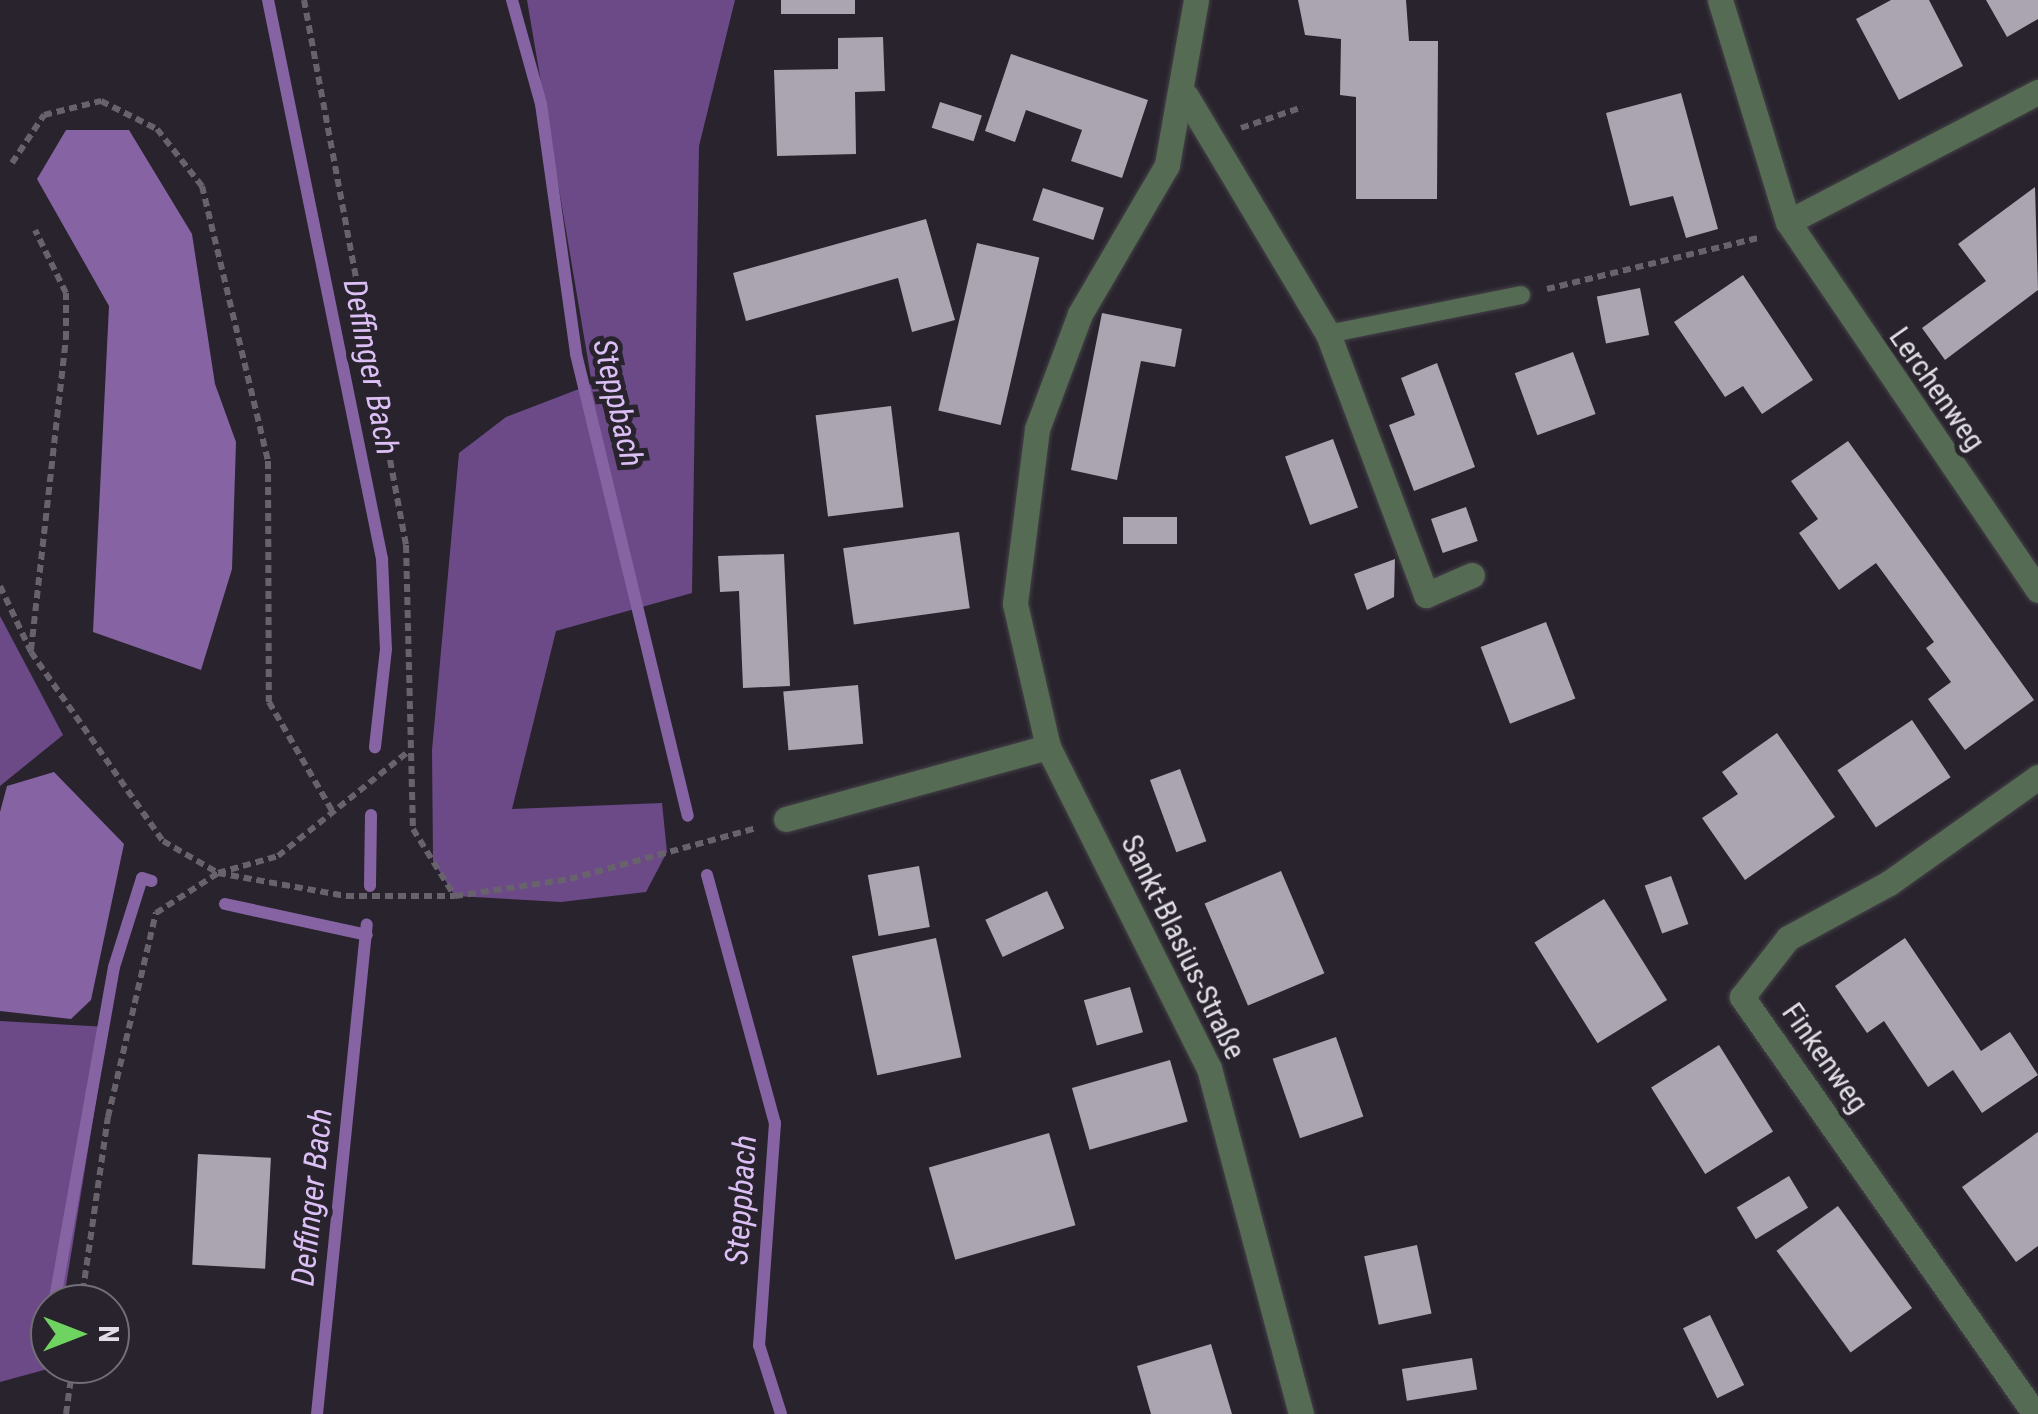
<!DOCTYPE html>
<html>
<head>
<meta charset="utf-8">
<style>
	body { margin:0 }
	#map { position:relative; width:2038px; height:1414px; overflow:hidden; background:#28232c; font-family:"Roboto Condensed",sans-serif }
	div>[style] { position:absolute }
	[style*='--x'] { left:calc(var(--x)*1px); top:calc(var(--y)*1px); width:calc(var(--w)*1px); rotate:calc(var(--a)*1deg) }
	.forest>* { inset:0; background:#6b4a87 }
	.water>* { inset:0; background:#8664a3 }
	.stream>* { height:12px; margin:-6px; padding:0 6px; transform-origin:6px; border-radius:6px; background:#8664a3 }
	.building>* { inset:0; background:#aba5b1; transform-origin:0 0 }
	.path>* { height:6px; margin-top:-3px; transform-origin:0; background:repeating-linear-gradient(90deg,#67626b 0 8px,transparent 0 13px) }
	.roads { filter:drop-shadow(0 0 2px #454149) drop-shadow(0 0 2px #454149) }
	.service>* { height:18px; margin:-9px; padding:0 9px; transform-origin:9px; border-radius:9px; background:#566b53 }
	.minor>* { height:25px; margin:-12.5px; padding:0 12.5px; transform-origin:12.5px; border-radius:12.5px; background:#566b53 }
	span { translate:-50% -50%; white-space:nowrap; text-align:center; line-height:1.15; -webkit-text-stroke:10px #28232c; paint-order:stroke }
	.street-label { font-size:30px; color:#e0dde4 }
	.water-label { font-size:32px; color:#dbbff5; font-style:italic }
	.north { position:absolute; left:30px; top:1284px; width:100px; height:100px; box-sizing:border-box; background:#28232c; border:2px solid #726d76; border-radius:50%; rotate:90deg; font-size:28px; font-weight:700; line-height:40px; text-align:center; color:#e0dde4 }
	.north::after { content:''; display:block; margin:auto; width:35px; height:45px; background:#6ed360; clip-path:polygon(50% 0,100% 100%,50% 72%,0 100%) }
</style>
</head>
<body>
<div id="map">
	<div class="forest">
		<i style="clip-path:polygon(527px 0,735px 0,699px 146px,692px 593px,556px 631px,512px 809px,662px 803px,667px 852px,646px 892px,561px 902px,455px 896px,433px 861px,432px 750px,459px 453px,506px 417px,592px 384px)"></i>
		<i style="clip-path:polygon(0 616px,63px 735px,0 786px)"></i>
		<i style="clip-path:polygon(0 1021px,108px 1027px,63px 1304px,50px 1304px,55px 1367px,0 1382px)"></i>
	</div>
	<div class="water">
		<i style="clip-path:polygon(66px 130px,129px 130px,192px 234px,215px 384px,236px 442px,232px 569px,201px 670px,93px 632px,109px 306px,37px 179px)"></i>
		<i style="clip-path:polygon(54px 772px,124px 844px,91px 1000px,71px 1019px,0 1011px,0 812px,7px 786px)"></i>
	</div>
	<div class="stream">
		<i style="--x:268;--y:0;--w:571;--a:78.47"></i>
		<i style="--x:382;--y:559;--w:90;--a:87.5"></i>
		<i style="--x:386;--y:649;--w:99;--a:96.4"></i>
		<i style="--x:512;--y:0;--w:108;--a:74.4"></i>
		<i style="--x:541;--y:104;--w:252;--a:82"></i>
		<i style="--x:576;--y:354;--w:475;--a:76.4"></i>
		<i style="--x:707;--y:875;--w:257;--a:74.7"></i>
		<i style="--x:775;--y:1123;--w:223;--a:94.1"></i>
		<i style="--x:759;--y:1345;--w:72;--a:72.3"></i>
		<i style="--x:370;--y:886;--w:71;--a:-89.2"></i>
		<i style="--x:225;--y:904;--w:145;--a:12.3"></i>
		<i style="--x:54;--y:1304;--w:342;--a:-79.9"></i>
		<i style="--x:114;--y:967;--w:93;--a:-72.5"></i>
		<i style="--x:142;--y:878;--w:10;--a:17"></i>
		<i style="--x:46;--y:1357;--w:25;--a:-81"></i>
		<i style="--x:317;--y:1414;--w:492;--a:-84.2"></i>
	</div>
	<div class="building">
		<i style="left:781px;top:0;width:74px;height:14px"></i>
		<i style="clip-path:polygon(1298px 0,1406px 0,1409px 41px,1438px 41px,1437px 199px,1356px 199px,1356px 97px,1340px 95px,1341px 39px,1305px 35px)"></i>
		<i style="clip-path:polygon(1891px 0,1929px 0,1963px 66px,1899px 100px,1856px 19px)"></i>
		<i style="clip-path:polygon(1986px 0,2038px 0,2038px 19px,2007px 37px)"></i>
		<i style="clip-path:polygon(883px 37px,885px 91px,855px 92px,856px 154px,777px 156px,774px 70px,838px 69px,838px 38px)"></i>
		<i style="clip-path:polygon(1011px 54px,1148px 100px,1122px 178px,1071px 161px,1082px 130px,1026px 110px,1015px 142px,985px 131px)"></i>
		<i style="clip-path:polygon(1681px 93px,1718px 229px,1686px 238px,1673px 196px,1630px 206px,1606px 113px)"></i>
		<i style="left:940px;top:102px;width:44px;height:27px;rotate:18deg"></i>
		<i style="clip-path:polygon(2035px 187px,2038px 290px,1945px 360px,1922px 328px,1986px 281px,1958px 244px)"></i>
		<i style="left:1043px;top:188px;width:64px;height:34px;rotate:18deg"></i>
		<i style="clip-path:polygon(926px 219px,955px 320px,912px 332px,898px 278px,746px 321px,733px 273px)"></i>
		<i style="left:977px;top:243px;width:64px;height:172px;rotate:13deg"></i>
		<i style="clip-path:polygon(1743px 275px,1813px 380px,1762px 414px,1743px 386px,1725px 397px,1674px 322px)"></i>
		<i style="left:1640px;top:288px;width:48px;height:44px;rotate:79deg"></i>
		<i style="clip-path:polygon(1102px 313px,1182px 329px,1175px 367px,1141px 361px,1117px 480px,1071px 470px)"></i>
		<i style="left:1573px;top:352px;width:66px;height:62px;rotate:70deg"></i>
		<i style="clip-path:polygon(1437px 363px,1475px 467px,1414px 491px,1389px 425px,1415px 415px,1401px 378px)"></i>
		<i style="left:891px;top:406px;width:102px;height:76px;rotate:83deg"></i>
		<i style="left:1333px;top:439px;width:73px;height:51px;rotate:70deg"></i>
		<i style="clip-path:polygon(1848px 441px,2034px 700px,1965px 750px,1928px 699px,1951px 682px,1926px 648px,1934px 642px,1876px 563px,1839px 590px,1799px 533px,1818px 519px,1791px 481px)"></i>
		<i style="left:1466px;top:507px;width:36px;height:37px;rotate:71deg"></i>
		<i style="left:1123px;top:517px;width:54px;height:27px"></i>
		<i style="left:959px;top:532px;width:77px;height:117px;rotate:82deg"></i>
		<i style="clip-path:polygon(784px 554px,790px 686px,743px 688px,739px 591px,720px 592px,718px 556px)"></i>
		<i style="clip-path:polygon(1395px 559px,1394px 597px,1367px 610px,1354px 574px)"></i>
		<i style="left:1546px;top:622px;width:82px;height:70px;rotate:69deg"></i>
		<i style="left:858px;top:685px;width:59px;height:75px;rotate:85deg"></i>
		<i style="left:1912px;top:720px;width:69px;height:90px;rotate:56deg"></i>
		<i style="clip-path:polygon(1777px 733px,1835px 817px,1745px 880px,1702px 818px,1738px 794px,1722px 772px)"></i>
		<i style="left:1180px;top:769px;width:77px;height:32px;rotate:70deg"></i>
		<i style="left:919px;top:866px;width:62px;height:52px;rotate:80deg"></i>
		<i style="left:1281px;top:871px;width:111px;height:83px;rotate:67deg"></i>
		<i style="left:1671px;top:876px;width:51px;height:28px;rotate:70deg"></i>
		<i style="left:1047px;top:891px;width:41px;height:68px;rotate:65deg"></i>
		<i style="left:1604px;top:899px;width:119px;height:82px;rotate:58deg"></i>
		<i style="left:936px;top:938px;width:122px;height:86px;rotate:78deg"></i>
		<i style="clip-path:polygon(1905px 938px,1981px 1051px,2010px 1032px,2038px 1075px,1982px 1113px,1953px 1070px,1928px 1087px,1884px 1021px,1867px 1033px,1835px 986px)"></i>
		<i style="left:1130px;top:987px;width:47px;height:48px;rotate:74deg"></i>
		<i style="left:1336px;top:1037px;width:84px;height:67px;rotate:71deg"></i>
		<i style="left:1719px;top:1045px;width:102px;height:80px;rotate:58deg"></i>
		<i style="left:1170px;top:1060px;width:64px;height:102px;rotate:74deg"></i>
		<i style="clip-path:polygon(2038px 1132px,2038px 1246px,2016px 1262px,1962px 1187px)"></i>
		<i style="left:1049px;top:1133px;width:96px;height:125px;rotate:74deg"></i>
		<i style="left:198px;top:1154px;width:73px;height:111px;rotate:3deg"></i>
		<i style="left:1789px;top:1176px;width:37px;height:61px;rotate:59deg"></i>
		<i style="left:1838px;top:1206px;width:126px;height:76px;rotate:54deg"></i>
		<i style="left:1417px;top:1245px;width:70px;height:54px;rotate:78deg"></i>
		<i style="left:1710px;top:1315px;width:78px;height:30px;rotate:64deg"></i>
		<i style="clip-path:polygon(1211px 1344px,1232px 1414px,1151px 1414px,1137px 1366px)"></i>
		<i style="left:1472px;top:1358px;width:32px;height:71px;rotate:81deg"></i>
	</div>
	<div class="path">
		<i style="--x:304;--y:0;--w:554;--a:79.4"></i>
		<i style="--x:406;--y:545;--w:284;--a:88.6"></i>
		<i style="--x:413;--y:829;--w:78;--a:58.2"></i>
		<i style="--x:1241;--y:128;--w:65;--a:-18.7"></i>
		<i style="--x:12;--y:163;--w:58;--a:-56.3"></i>
		<i style="--x:44;--y:115;--w:59;--a:-13.8"></i>
		<i style="--x:101;--y:101;--w:63;--a:26.6"></i>
		<i style="--x:157;--y:129;--w:73;--a:51.7"></i>
		<i style="--x:202;--y:186;--w:283;--a:76.5"></i>
		<i style="--x:268;--y:461;--w:241;--a:89.8"></i>
		<i style="--x:269;--y:702;--w:129;--a:59.9"></i>
		<i style="--x:1547;--y:289;--w:217;--a:-13.6"></i>
		<i style="--x:0;--y:586;--w:73;--a:64.8"></i>
		<i style="--x:31;--y:652;--w:231;--a:55.1"></i>
		<i style="--x:163;--y:841;--w:64;--a:30.2"></i>
		<i style="--x:218;--y:873;--w:130;--a:10.2"></i>
		<i style="--x:346;--y:896;--w:109;--a:0"></i>
		<i style="--x:455;--y:896;--w:116;--a:-8.4"></i>
		<i style="--x:570;--y:879;--w:193;--a:-15.3"></i>
		<i style="--x:31;--y:650;--w:313;--a:-83.6"></i>
		<i style="--x:66;--y:339;--w:46;--a:-90"></i>
		<i style="--x:66;--y:293;--w:70;--a:-116.2"></i>
		<i style="--x:81;--y:1304;--w:189;--a:-81.8"></i>
		<i style="--x:108;--y:1117;--w:210;--a:-76.8"></i>
		<i style="--x:156;--y:913;--w:74;--a:-32.8"></i>
		<i style="--x:218;--y:873;--w:62;--a:-15.8"></i>
		<i style="--x:278;--y:856;--w:168;--a:-38.7"></i>
		<i style="--x:66;--y:1414;--w:50;--a:-82"></i>
	</div>
	<div class="roads">
		<div class="service">
			<i style="--x:1328;--y:334;--w:197;--a:-11.4"></i>
		</div>
		<div class="minor">
			<i style="--x:1196;--y:0;--w:168;--a:100"></i>
			<i style="--x:1167;--y:165;--w:173;--a:120.3"></i>
			<i style="--x:1080;--y:314;--w:123;--a:110.5"></i>
			<i style="--x:1037;--y:429;--w:176;--a:97.2"></i>
			<i style="--x:1015;--y:604;--w:147;--a:77"></i>
			<i style="--x:1048;--y:747;--w:359;--a:63.4"></i>
			<i style="--x:1209;--y:1068;--w:358;--a:75.1"></i>
			<i style="--x:1720;--y:0;--w:232;--a:73"></i>
			<i style="--x:1788;--y:222;--w:445;--a:55.8"></i>
			<i style="--x:1186;--y:96;--w:277;--a:59.2"></i>
			<i style="--x:1328;--y:334;--w:279;--a:69.4"></i>
			<i style="--x:1426;--y:595;--w:50;--a:-23.5"></i>
			<i style="--x:1788;--y:222;--w:282;--a:-27.5"></i>
			<i style="--x:786;--y:819;--w:272;--a:-15.4"></i>
			<i style="--x:2035;--y:1414;--w:510;--a:-125.09"></i>
			<i style="--x:1742;--y:997;--w:75;--a:-52.1"></i>
			<i style="--x:1788;--y:938;--w:115;--a:-28.6"></i>
			<i style="--x:1889;--y:883;--w:183;--a:-35.4"></i>
		</div>
	</div>
	<div class="street-label">
		<span style="left:1937px;top:389px;rotate:55deg">Lerchenweg</span>
		<span style="left:1183px;top:947px;rotate:64deg">Sankt-Blasius-Straße</span>
		<span style="left:1825px;top:1058px;rotate:55deg">Finkenweg</span>
	</div>
	<div class="water-label">
		<span style="left:371px;top:367px;rotate:79deg">Deffinger Bach</span>
		<span style="left:618px;top:403px;rotate:77deg">Steppbach</span>
		<span style="left:312px;top:1197px;rotate:-84deg">Deffinger Bach</span>
		<span style="left:741px;top:1200px;rotate:-86deg">Steppbach</span>
	</div>
	<div class="north">N</div>
</div>
</body>
</html>
